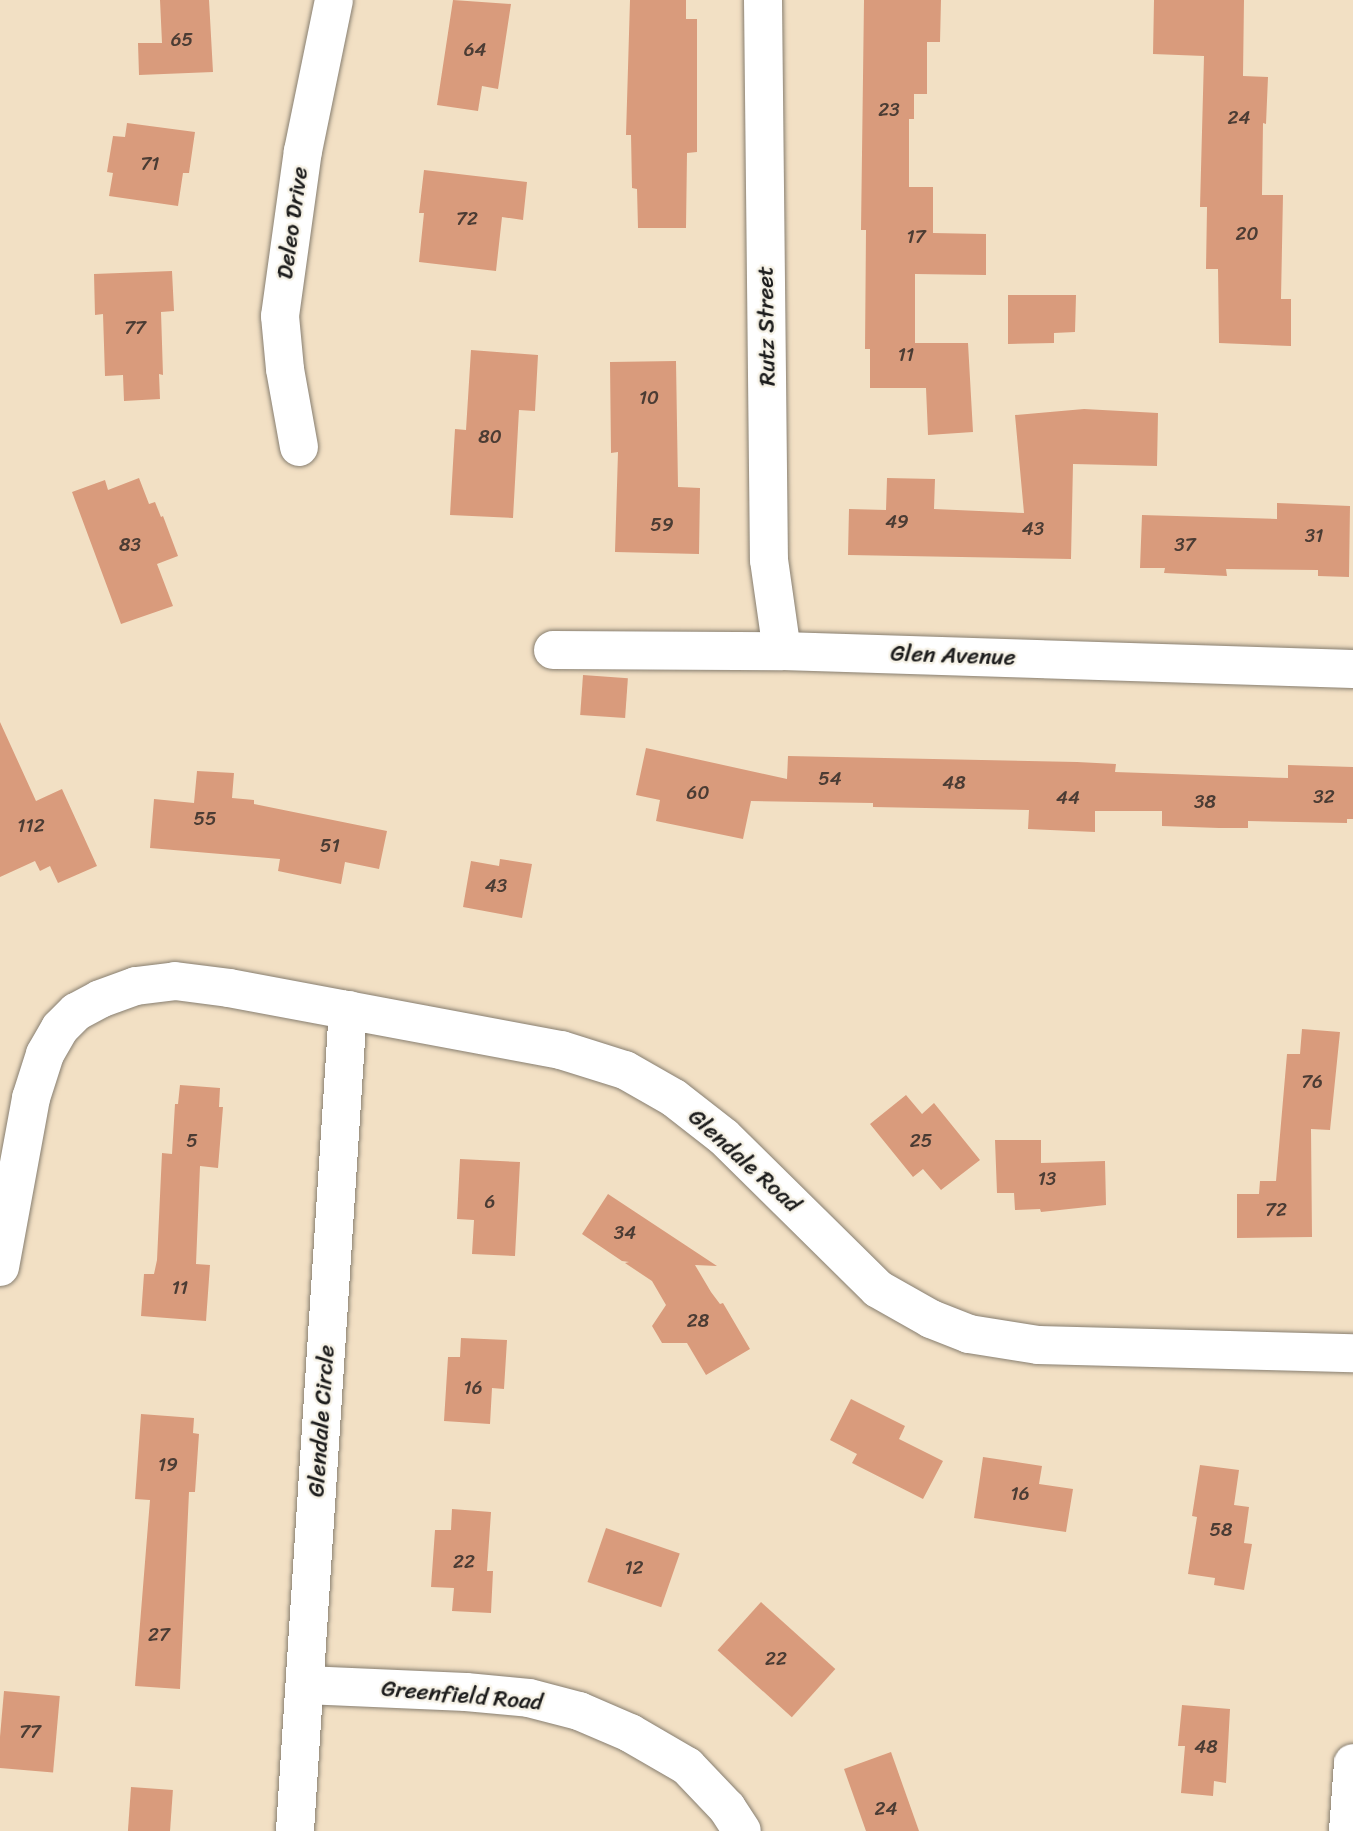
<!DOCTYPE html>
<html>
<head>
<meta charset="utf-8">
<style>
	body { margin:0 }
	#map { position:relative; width:1353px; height:1831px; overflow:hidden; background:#f2e0c4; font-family:Sriracha,sans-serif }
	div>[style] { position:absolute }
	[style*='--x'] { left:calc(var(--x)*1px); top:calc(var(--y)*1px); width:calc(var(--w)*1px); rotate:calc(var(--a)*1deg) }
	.building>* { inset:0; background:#d99b7c; transform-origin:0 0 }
	.roads { filter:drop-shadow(0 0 2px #877e70) drop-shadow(0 0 2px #877e70) }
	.minor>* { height:38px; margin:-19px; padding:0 19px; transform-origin:19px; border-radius:19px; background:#fff }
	span { translate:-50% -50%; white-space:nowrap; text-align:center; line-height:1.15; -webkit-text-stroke:5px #f7f3e8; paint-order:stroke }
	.number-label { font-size:19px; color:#4b3c34 }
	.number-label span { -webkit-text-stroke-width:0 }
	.street-label { font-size:23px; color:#1c1c1c }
</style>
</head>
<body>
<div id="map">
	<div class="building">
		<i style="clip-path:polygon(160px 0,209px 0,213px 72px,139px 75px,138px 43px,162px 43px)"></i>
		<i style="clip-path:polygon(453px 0,511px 4px,498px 89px,482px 86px,478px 111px,437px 105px)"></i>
		<i style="clip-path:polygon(630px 0,686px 0,686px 19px,697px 19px,697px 152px,687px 153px,686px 228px,638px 228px,637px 189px,632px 188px,631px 135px,626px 135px)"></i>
		<i style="clip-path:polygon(864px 0,941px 0,940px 42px,927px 42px,927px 94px,914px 94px,914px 119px,909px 119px,909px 187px,933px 187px,933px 233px,986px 234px,986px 275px,915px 274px,915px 343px,968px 343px,973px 432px,928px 435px,926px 388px,870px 388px,870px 349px,865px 349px,866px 230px,861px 230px)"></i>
		<i style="clip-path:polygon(1154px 0,1244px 0,1243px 76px,1268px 77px,1266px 124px,1263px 123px,1262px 195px,1283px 195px,1281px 299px,1291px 299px,1291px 346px,1219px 343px,1218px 269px,1206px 269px,1207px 207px,1200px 207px,1204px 56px,1153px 54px)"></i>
		<i style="clip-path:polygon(127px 123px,195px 132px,189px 173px,183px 173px,178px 206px,109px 196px,113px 173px,107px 172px,113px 136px,125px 137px)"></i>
		<i style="clip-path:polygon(424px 170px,527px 182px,523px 220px,502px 217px,496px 271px,419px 262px,424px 213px,419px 213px)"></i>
		<i style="clip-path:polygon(172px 271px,174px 311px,161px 312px,163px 375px,159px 374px,160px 399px,124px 401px,123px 375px,105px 376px,103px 314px,95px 315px,94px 274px)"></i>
		<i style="clip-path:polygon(1008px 295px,1076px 295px,1075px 332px,1054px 333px,1054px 343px,1008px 344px)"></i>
		<i style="clip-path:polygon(471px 350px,538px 355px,535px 411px,519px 410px,513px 518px,450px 515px,455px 429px,466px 430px)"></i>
		<i style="clip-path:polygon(676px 361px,678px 487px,700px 488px,699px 554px,615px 552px,618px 452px,611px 453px,610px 362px)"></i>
		<i style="clip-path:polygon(1084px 409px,1158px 413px,1157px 466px,1073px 464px,1071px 559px,848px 555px,849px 509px,886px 510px,887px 478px,935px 479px,934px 509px,1024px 513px,1015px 415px)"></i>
		<i style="clip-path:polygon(139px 478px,149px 504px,155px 502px,161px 517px,163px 516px,178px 556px,157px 564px,173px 606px,121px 624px,72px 492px,105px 480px,108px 490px)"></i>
		<i style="clip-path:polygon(1277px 503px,1350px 506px,1349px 577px,1318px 576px,1318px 570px,1226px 569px,1227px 576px,1164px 573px,1165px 568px,1140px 568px,1142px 515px,1277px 519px)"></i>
		<i style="left:583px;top:675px;width:45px;height:40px;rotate:4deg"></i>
		<i style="clip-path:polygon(0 722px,36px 801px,62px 789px,97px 866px,58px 883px,50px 866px,40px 871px,35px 861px,0 877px)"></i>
		<i style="clip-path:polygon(646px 748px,787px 779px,788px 756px,1077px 762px,1116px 764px,1115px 772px,1288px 778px,1288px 765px,1353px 767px,1353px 819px,1347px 819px,1347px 823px,1248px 821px,1248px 828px,1219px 828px,1162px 826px,1162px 811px,1095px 811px,1095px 832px,1028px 829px,1029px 810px,873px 807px,873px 803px,751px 801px,743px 839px,656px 821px,660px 800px,636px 795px)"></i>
		<i style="clip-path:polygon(197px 771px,234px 773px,232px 798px,254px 800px,254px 804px,387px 831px,379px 869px,345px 862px,341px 884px,278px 871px,280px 859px,150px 848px,154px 799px,194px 803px)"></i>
		<i style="clip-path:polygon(500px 859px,532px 864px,522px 918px,463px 907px,471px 861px,499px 866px)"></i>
		<i style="clip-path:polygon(1302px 1029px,1340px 1032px,1330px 1130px,1311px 1129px,1312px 1237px,1237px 1238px,1237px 1194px,1259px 1194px,1260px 1181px,1276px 1181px,1287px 1054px,1300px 1054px)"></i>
		<i style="clip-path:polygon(180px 1085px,220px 1088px,219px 1107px,223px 1107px,218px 1168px,200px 1166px,196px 1264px,210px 1265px,206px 1321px,141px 1316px,144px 1274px,154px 1274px,157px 1260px,162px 1153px,172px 1154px,175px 1104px,178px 1104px)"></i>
		<i style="clip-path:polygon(906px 1095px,922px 1114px,934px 1103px,980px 1160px,941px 1190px,923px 1169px,913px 1177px,870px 1124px)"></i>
		<i style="clip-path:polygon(995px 1140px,1041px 1140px,1041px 1163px,1105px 1161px,1106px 1205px,1041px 1212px,1040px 1209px,1015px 1210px,1014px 1193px,997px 1193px)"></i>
		<i style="clip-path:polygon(460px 1159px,520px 1162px,515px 1256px,472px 1254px,474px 1220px,457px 1219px)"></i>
		<i style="clip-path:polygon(608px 1194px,717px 1266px,695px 1265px,711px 1292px,720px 1304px,723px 1303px,750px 1349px,706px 1375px,687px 1343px,662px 1343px,652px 1326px,666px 1305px,652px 1281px,625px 1263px,629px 1262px,622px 1261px,582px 1234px)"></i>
		<i style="clip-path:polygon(461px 1338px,507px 1340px,504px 1389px,492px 1388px,490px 1424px,444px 1421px,448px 1357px,460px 1357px)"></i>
		<i style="clip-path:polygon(851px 1399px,905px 1426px,899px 1439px,943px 1461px,923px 1499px,852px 1463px,857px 1454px,830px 1440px)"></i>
		<i style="clip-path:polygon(141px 1414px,194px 1418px,193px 1433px,199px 1434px,195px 1492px,189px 1492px,180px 1689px,135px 1686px,150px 1500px,135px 1499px)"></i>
		<i style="clip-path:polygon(983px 1457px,1042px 1466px,1039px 1484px,1073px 1489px,1066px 1532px,974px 1518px)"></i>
		<i style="clip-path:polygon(1200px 1465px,1239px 1470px,1234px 1505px,1249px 1507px,1244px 1543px,1252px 1544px,1244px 1590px,1214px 1585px,1215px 1578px,1188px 1574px,1197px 1517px,1192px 1516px)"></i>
		<i style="clip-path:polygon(452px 1509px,491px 1512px,487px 1571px,493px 1571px,491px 1613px,452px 1611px,454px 1588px,431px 1587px,435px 1530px,451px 1530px)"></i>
		<i style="left:606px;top:1528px;width:78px;height:57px;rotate:19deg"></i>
		<i style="left:761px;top:1602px;width:100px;height:65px;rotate:42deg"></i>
		<i style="left:4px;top:1691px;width:56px;height:77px;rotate:5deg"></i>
		<i style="clip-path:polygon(1182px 1705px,1230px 1709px,1226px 1783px,1214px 1781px,1213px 1796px,1181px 1793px,1185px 1746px,1178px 1746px)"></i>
		<i style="clip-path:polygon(891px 1752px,919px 1831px,866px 1831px,844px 1769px)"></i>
		<i style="left:131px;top:1787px;width:42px;height:44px;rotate:4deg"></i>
	</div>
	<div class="roads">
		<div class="minor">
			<i style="--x:763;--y:0;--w:560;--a:89.39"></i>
			<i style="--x:769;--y:560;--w:92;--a:81.9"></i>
			<i style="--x:299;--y:447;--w:79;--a:-100.2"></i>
			<i style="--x:285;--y:369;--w:53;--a:-95.4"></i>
			<i style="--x:280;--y:316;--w:167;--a:-82.1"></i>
			<i style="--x:303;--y:151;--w:154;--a:-78.4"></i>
			<i style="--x:553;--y:650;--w:229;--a:0.3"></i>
			<i style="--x:782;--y:651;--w:571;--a:1.81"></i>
			<i style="--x:0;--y:1267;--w:172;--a:-79.6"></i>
			<i style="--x:31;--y:1098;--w:46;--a:-72.3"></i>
			<i style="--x:45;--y:1054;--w:30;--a:-60"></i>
			<i style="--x:60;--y:1028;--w:23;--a:-45"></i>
			<i style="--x:76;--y:1012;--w:27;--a:-28"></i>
			<i style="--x:100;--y:999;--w:38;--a:-20"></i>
			<i style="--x:136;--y:986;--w:39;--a:-7"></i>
			<i style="--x:175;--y:981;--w:54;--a:7.4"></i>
			<i style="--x:229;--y:988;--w:338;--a:10.6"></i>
			<i style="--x:561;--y:1050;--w:67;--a:17.4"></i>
			<i style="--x:625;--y:1070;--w:56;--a:29.7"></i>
			<i style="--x:674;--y:1098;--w:63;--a:38"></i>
			<i style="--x:724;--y:1137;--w:216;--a:44.6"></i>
			<i style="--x:878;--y:1289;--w:61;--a:29.5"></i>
			<i style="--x:931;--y:1319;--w:41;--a:21.5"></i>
			<i style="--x:969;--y:1334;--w:70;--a:9.1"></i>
			<i style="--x:1038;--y:1345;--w:315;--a:1.5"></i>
			<i style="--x:305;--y:1685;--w:161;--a:2.5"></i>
			<i style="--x:466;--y:1692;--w:63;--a:5.4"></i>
			<i style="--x:529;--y:1698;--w:52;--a:14.6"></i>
			<i style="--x:579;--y:1711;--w:56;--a:23.3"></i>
			<i style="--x:630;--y:1733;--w:66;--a:30.1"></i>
			<i style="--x:687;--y:1766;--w:58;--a:46.4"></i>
			<i style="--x:727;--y:1808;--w:27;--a:57"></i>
			<i style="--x:295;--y:1831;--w:823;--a:-86.31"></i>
			<i style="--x:1348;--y:1831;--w:68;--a:-85.8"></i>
		</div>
	</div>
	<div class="number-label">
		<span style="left:182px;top:40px">65</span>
		<span style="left:475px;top:50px">64</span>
		<span style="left:889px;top:110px">23</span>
		<span style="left:1239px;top:118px">24</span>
		<span style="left:150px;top:164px">71</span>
		<span style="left:467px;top:219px">72</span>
		<span style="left:1247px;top:234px">20</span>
		<span style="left:916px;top:237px">17</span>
		<span style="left:135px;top:328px">77</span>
		<span style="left:906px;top:355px">11</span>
		<span style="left:649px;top:398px">10</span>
		<span style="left:490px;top:437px">80</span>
		<span style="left:897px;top:522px">49</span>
		<span style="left:662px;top:525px">59</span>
		<span style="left:1033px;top:529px">43</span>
		<span style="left:1314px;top:536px">31</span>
		<span style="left:130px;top:545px">83</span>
		<span style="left:1185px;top:545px">37</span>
		<span style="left:830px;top:779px">54</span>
		<span style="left:954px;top:783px">48</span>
		<span style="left:698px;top:793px">60</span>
		<span style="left:1324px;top:797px">32</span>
		<span style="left:1068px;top:798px">44</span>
		<span style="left:1205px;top:802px">38</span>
		<span style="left:205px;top:819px">55</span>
		<span style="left:31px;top:826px">112</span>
		<span style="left:330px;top:846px">51</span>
		<span style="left:496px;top:886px">43</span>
		<span style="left:1312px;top:1082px">76</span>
		<span style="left:192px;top:1141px">5</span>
		<span style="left:921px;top:1141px">25</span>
		<span style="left:1047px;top:1179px">13</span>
		<span style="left:490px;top:1202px">6</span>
		<span style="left:1276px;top:1210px">72</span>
		<span style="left:625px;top:1233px">34</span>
		<span style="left:180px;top:1288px">11</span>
		<span style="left:698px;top:1321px">28</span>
		<span style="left:473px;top:1388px">16</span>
		<span style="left:168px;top:1465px">19</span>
		<span style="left:1020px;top:1494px">16</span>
		<span style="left:1221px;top:1530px">58</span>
		<span style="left:464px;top:1562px">22</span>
		<span style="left:634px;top:1568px">12</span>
		<span style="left:159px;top:1635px">27</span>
		<span style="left:776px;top:1659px">22</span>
		<span style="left:30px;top:1732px">77</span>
		<span style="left:1206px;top:1747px">48</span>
		<span style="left:886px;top:1809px">24</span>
	</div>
	<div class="street-label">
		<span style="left:293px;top:223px;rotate:-82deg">Deleo Drive</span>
		<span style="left:767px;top:326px;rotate:-91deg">Rutz Street</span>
		<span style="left:953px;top:656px;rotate:2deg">Glen Avenue</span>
		<span style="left:744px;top:1161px;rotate:42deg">Glendale Road</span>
		<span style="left:322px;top:1421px;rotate:-86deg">Glendale Circle</span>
		<span style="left:462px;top:1696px;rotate:5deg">Greenfield Road</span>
	</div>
</div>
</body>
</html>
